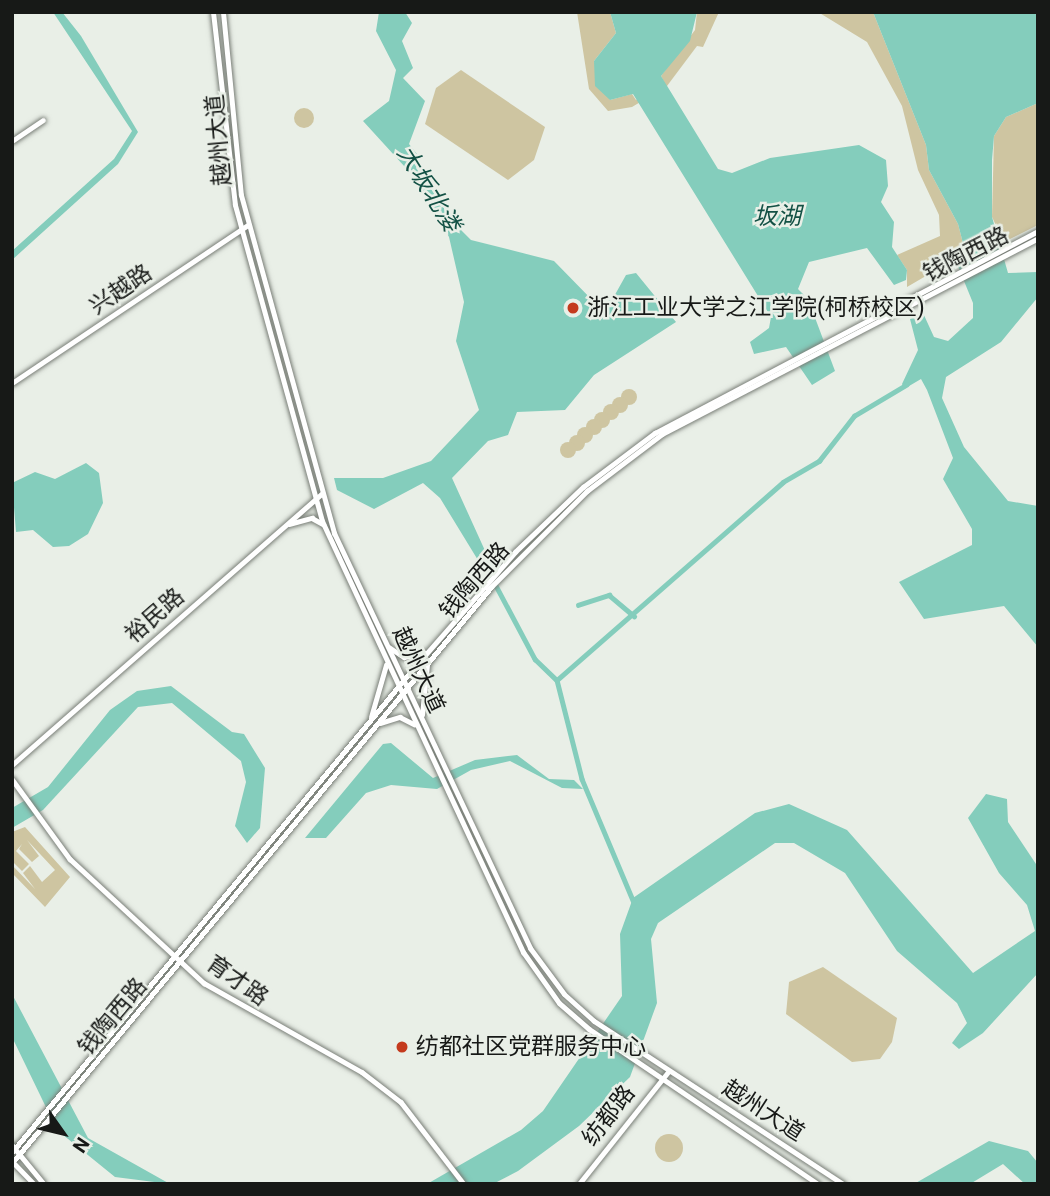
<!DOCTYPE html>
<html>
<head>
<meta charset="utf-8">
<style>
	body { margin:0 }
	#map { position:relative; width:1050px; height:1196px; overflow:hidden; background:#e9efe7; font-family:Roboto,"Noto Sans SC",sans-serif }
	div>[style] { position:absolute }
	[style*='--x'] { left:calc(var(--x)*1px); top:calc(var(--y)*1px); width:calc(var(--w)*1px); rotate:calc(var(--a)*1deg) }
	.green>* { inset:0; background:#cec5a1 }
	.round { border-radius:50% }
	.water>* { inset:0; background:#84cdbc }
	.canal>* { height:4.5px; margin:-2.25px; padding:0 2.25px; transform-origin:2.25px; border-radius:2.25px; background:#84cdbc }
	.roads { filter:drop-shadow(0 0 2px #797e77) drop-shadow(0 0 2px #797e77) }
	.tertiary>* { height:4.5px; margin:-2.25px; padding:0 2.25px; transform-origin:2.25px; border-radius:2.25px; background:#fff }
	.secondary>* { height:5px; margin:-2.5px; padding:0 2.5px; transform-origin:2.5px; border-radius:2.5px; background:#fff }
	.dots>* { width:19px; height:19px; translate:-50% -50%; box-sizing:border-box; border:4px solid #e9efe7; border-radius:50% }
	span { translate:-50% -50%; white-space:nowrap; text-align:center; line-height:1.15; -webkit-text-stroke:5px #e9efe7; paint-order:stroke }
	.street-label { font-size:23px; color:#171917 }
	.poi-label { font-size:23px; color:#171917 }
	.left { translate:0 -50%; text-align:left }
	.water-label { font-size:24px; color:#135145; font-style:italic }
	.frame { position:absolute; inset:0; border:14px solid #171917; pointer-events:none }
	.north { position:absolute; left:28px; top:1098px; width:70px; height:70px; -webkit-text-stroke:5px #e9efe7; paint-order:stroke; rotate:124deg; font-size:19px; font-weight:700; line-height:28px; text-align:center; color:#171917 }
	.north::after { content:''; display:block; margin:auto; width:24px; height:32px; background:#171917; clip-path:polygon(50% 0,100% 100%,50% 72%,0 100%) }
</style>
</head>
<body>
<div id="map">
	<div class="green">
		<i style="clip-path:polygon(577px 12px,610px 12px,616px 33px,594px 61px,610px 100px,632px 94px,636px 100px,664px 82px,661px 76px,695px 30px,697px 12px,719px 12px,703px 47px,697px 46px,667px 86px,632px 107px,608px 111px,589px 89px)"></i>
		<i style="clip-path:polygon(818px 12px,873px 12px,926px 145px,929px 170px,958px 224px,964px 247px,955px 259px,907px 287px,907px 270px,897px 255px,940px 236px,939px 215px,918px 170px,902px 106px,867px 42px)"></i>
		<i style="clip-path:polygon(461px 70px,545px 127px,534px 160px,508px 180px,425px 124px,436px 88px)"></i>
		<i style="clip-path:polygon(1038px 103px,1038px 225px,1004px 242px,992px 217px,994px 136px,1006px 117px)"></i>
		<i class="round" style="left:294px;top:108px;width:20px;height:20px"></i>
		<i class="round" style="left:621px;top:389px;width:16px;height:16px"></i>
		<i class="round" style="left:612px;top:397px;width:16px;height:16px"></i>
		<i class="round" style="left:603px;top:404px;width:16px;height:16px"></i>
		<i class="round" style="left:594px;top:412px;width:16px;height:16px"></i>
		<i class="round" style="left:586px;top:419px;width:16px;height:16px"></i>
		<i class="round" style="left:577px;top:427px;width:16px;height:16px"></i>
		<i class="round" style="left:569px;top:435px;width:16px;height:16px"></i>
		<i class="round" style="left:560px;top:442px;width:16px;height:16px"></i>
		<i style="clip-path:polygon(25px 827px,70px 877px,45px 907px,12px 873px,12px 865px,35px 889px,23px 873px,30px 866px,42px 882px,55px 870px,27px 840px,39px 856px,32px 862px,19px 849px,22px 844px,16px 851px,29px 864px,22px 871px,12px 861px,12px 832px)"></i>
		<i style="clip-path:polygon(823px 967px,897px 1018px,892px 1042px,880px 1059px,852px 1062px,786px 1014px,789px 982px)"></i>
		<i class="round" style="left:655px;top:1134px;width:28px;height:28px"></i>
	</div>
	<div class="water">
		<i style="clip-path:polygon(53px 12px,62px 12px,81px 36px,138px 132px,118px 164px,12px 260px,12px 251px,114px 159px,132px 131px)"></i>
		<i style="clip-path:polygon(379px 12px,405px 12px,412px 23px,402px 41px,413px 68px,403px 78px,425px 101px,409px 144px,420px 158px,416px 168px,459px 228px,471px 240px,554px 261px,596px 304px,612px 300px,626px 275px,636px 273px,676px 322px,594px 375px,565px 410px,517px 412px,508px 435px,488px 441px,452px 478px,492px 566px,484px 570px,440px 498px,423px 483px,374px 509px,337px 490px,334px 478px,383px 478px,431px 461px,479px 410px,456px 341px,464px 302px,449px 237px,415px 178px,363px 121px,389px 101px,396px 70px,376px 31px)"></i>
		<i style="clip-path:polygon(610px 12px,697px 12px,690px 41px,661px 76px,718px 169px,732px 173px,770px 158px,859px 145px,886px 160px,888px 186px,881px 202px,894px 222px,892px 247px,907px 270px,906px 280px,894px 285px,867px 248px,809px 262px,798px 289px,808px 299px,835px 371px,812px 385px,786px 347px,754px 354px,750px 342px,769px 328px,771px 317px,633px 94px,610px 100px,595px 86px,594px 61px,616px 33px)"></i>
		<i style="clip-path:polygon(873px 12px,1038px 12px,1038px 103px,1006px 117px,994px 136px,992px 160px,992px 217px,1008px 273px,1038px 272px,1038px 297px,1001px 342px,946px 377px,942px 398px,964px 447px,1008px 501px,1038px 506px,1038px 647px,1004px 606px,924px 619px,899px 582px,972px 545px,972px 529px,943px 479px,953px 458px,927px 390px,921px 379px,904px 389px,902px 384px,918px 350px,910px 319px,923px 313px,934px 337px,948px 341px,973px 318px,973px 303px,955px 259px,964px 247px,958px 224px,929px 170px,926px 145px)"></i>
		<i style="clip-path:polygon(86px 463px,99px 473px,103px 503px,88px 534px,69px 546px,53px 547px,33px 530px,16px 532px,12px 483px,35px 472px,55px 479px)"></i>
		<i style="clip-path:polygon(171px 686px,232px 732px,244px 734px,265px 768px,260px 828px,247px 843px,235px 826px,246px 782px,241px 761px,172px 703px,138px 707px,43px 810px,12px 828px,12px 808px,48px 787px,110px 710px,137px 691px)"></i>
		<i style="clip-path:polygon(391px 743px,433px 778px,475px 760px,517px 755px,549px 779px,574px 780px,583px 789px,562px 788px,510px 761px,471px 770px,437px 789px,391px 785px,366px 793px,326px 838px,305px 838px,383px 744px)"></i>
		<i style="clip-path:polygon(986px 794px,1007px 799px,1008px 822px,1038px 867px,1038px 973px,983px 1033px,959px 1049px,952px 1043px,967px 1023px,957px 1003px,897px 951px,845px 873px,794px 843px,775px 843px,658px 923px,651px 939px,657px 1003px,630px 1077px,579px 1126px,518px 1171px,493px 1184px,427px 1184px,521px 1130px,543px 1111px,622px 996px,620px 934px,633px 898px,755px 813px,789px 804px,847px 830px,973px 973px,1035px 931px,1027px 905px,999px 873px,968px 818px)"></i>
		<i style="clip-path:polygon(12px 994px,88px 1138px,170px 1184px,115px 1177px,57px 1130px,12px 1037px)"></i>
		<i style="clip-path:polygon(989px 1141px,1028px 1151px,1038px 1163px,1038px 1184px,1025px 1184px,1003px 1164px,970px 1184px,914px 1184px)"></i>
	</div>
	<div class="canal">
		<i style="--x:484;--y:563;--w:109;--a:62"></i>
		<i style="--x:535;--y:659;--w:30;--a:44"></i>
		<i style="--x:557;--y:680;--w:102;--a:75.8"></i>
		<i style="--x:582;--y:779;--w:134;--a:67.2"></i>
		<i style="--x:578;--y:605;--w:33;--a:-18"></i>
		<i style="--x:609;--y:595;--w:33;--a:40"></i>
		<i style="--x:557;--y:680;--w:300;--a:-41.2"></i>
		<i style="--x:783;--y:482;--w:42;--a:-30.3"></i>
		<i style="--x:819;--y:461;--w:57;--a:-52.1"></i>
		<i style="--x:854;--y:416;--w:61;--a:-30.8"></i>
	</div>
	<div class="roads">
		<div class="tertiary">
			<i style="--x:12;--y:141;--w:37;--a:-34"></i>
			<i style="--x:12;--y:383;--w:284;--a:-33.8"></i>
			<i style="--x:289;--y:524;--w:24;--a:-15"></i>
			<i style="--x:312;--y:518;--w:13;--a:29"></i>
			<i style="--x:389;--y:647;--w:18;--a:34"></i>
			<i style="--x:404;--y:657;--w:21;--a:-11"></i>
			<i style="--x:422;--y:715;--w:50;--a:-84.3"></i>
			<i style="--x:371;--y:717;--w:54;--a:-73.9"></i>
			<i style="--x:380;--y:723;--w:21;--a:-17"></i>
			<i style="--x:400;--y:717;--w:16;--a:27"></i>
			<i style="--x:12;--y:765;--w:412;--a:-41.2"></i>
			<i style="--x:12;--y:779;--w:99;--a:54.1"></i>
			<i style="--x:70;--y:859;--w:183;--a:42.8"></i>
			<i style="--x:204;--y:983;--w:181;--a:29.4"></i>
			<i style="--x:362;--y:1072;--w:49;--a:37.6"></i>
			<i style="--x:401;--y:1102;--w:103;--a:52.5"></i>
			<i style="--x:12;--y:1145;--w:50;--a:50.6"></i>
			<i style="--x:12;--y:1152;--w:628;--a:-50.3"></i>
			<i style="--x:413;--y:669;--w:155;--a:-48.9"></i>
			<i style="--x:515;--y:552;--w:94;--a:-43.7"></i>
			<i style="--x:583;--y:487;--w:90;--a:-36.9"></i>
			<i style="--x:655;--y:433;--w:433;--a:-27.8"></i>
			<i style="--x:13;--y:1162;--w:30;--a:46"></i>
			<i style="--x:12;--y:1163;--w:749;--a:-50.25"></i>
			<i style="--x:491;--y:587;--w:136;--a:-45"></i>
			<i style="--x:587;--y:491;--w:94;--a:-37.2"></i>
			<i style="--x:662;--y:434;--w:424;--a:-27.5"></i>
			<i style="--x:579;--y:1184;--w:144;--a:-51.5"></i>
		</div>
		<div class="secondary">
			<i style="--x:213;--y:12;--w:194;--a:83.5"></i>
			<i style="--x:235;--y:205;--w:328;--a:74.6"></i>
			<i style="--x:322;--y:521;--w:476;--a:65"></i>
			<i style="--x:523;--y:952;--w:62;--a:54.8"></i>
			<i style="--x:559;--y:1003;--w:40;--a:41"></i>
			<i style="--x:589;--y:1029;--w:277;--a:34.1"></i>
			<i style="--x:223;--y:12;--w:184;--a:84.4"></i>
			<i style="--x:241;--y:195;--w:351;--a:74.6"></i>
			<i style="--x:334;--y:533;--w:459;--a:64.7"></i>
			<i style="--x:530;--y:948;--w:57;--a:53.5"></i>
			<i style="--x:564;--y:994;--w:40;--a:42"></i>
			<i style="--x:594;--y:1021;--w:298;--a:33.2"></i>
		</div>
	</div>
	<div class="dots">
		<i style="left:573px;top:308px;background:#c43a1d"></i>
		<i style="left:402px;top:1047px;background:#c43a1d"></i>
	</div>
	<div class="street-label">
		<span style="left:219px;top:140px;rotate:-95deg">越州大道</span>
		<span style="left:966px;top:255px;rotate:-27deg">钱陶西路</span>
		<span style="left:121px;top:290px;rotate:-34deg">兴越路</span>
		<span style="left:475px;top:581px;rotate:-49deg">钱陶西路</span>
		<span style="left:155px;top:616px;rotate:-41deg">裕民路</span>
		<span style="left:418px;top:670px;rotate:65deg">越州大道</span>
		<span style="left:237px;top:981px;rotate:35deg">育才路</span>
		<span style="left:113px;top:1017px;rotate:-50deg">钱陶西路</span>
		<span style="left:763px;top:1111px;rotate:33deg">越州大道</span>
		<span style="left:609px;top:1116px;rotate:-52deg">纺都路</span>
	</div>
	<div class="poi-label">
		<span class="left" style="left:587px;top:308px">浙江工业大学之江学院(柯桥校区)</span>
		<span class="left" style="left:416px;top:1047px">纺都社区党群服务中心</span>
	</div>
	<div class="water-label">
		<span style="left:428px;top:189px;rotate:58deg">大坂北溇</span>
		<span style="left:777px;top:217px">坂湖</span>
	</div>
	<div class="frame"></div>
	<div class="north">N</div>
</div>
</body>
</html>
